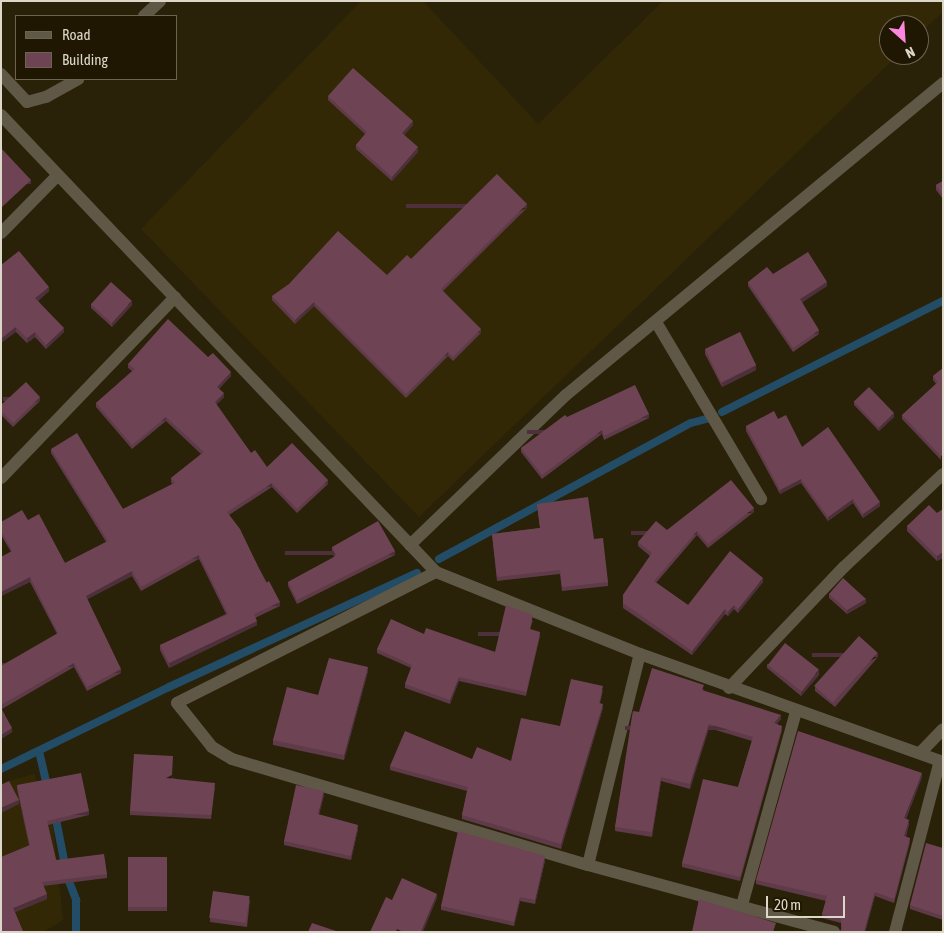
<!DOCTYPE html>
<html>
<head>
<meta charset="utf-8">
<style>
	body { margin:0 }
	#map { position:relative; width:944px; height:933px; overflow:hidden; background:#292108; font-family:"Asap Condensed",sans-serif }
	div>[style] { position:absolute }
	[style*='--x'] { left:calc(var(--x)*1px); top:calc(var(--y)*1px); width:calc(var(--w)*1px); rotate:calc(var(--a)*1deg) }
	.built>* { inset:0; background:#322806 }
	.stream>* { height:8px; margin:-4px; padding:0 4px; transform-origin:4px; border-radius:4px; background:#234c66 }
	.service>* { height:12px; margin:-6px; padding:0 6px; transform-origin:6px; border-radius:6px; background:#605847 }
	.minor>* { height:12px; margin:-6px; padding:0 6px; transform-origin:6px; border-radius:6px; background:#605847 }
	.wall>* { inset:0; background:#5f3a49; transform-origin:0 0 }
	.shaded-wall>* { inset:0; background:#4d303c; transform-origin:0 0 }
	.building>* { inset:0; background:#6e4455; transform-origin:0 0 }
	span { translate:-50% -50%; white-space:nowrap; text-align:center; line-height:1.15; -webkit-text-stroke:4px #1f1701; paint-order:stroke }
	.frame { position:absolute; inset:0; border:2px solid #dcd7c8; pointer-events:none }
	.legend { position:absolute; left:15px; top:15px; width:162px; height:65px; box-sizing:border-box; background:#1f1701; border:1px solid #6b6451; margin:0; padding:6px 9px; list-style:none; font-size:15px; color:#dcd7c8 }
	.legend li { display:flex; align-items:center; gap:10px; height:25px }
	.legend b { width:25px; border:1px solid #6b6451 }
	.north { position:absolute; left:879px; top:15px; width:50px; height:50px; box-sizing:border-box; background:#1f1701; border:1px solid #6b6451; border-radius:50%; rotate:154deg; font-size:14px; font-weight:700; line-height:20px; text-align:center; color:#dcd7c8 }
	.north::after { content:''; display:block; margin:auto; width:18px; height:22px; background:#fd86e1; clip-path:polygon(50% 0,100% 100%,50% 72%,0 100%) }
	.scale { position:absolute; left:766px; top:896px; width:79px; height:22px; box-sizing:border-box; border:2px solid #dcd7c8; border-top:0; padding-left:6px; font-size:15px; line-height:18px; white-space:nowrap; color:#dcd7c8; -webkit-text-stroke:4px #1f1701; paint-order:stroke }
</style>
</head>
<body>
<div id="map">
	<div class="built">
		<i style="clip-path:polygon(361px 1px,423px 1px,538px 124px,663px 1px,943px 1px,943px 12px,919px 34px,919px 25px,889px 25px,889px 55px,898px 55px,419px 517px,141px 229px)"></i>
		<i style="clip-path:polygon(34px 774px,52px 816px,63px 920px,44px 932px,1px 932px,1px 783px)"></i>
	</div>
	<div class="stream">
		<i style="--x:722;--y:412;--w:247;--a:-26.7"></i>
		<i style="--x:439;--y:559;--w:286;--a:-28.4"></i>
		<i style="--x:691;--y:423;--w:20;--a:-15"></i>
		<i style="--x:39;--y:751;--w:39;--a:77"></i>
		<i style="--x:1;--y:769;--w:187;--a:-26"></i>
		<i style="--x:169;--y:687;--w:273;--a:-24.7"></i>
		<i style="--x:55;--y:814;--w:63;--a:79"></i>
		<i style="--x:67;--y:876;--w:26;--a:69"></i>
		<i style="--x:76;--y:900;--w:32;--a:90"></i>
	</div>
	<div class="service">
		<i style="--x:144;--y:16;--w:22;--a:-43"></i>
		<i style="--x:1;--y:74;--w:38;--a:47"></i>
		<i style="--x:27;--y:102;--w:20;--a:-15"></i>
		<i style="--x:46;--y:97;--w:37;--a:-29"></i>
	</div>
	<div class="minor">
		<i style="--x:1;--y:115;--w:631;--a:46.41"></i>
		<i style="--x:436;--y:572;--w:220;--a:21.9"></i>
		<i style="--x:640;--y:654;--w:322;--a:19.6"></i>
		<i style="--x:1;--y:233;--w:81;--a:-45.5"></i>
		<i style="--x:656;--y:322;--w:206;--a:59.3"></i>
		<i style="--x:1;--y:478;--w:251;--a:-46.1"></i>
		<i style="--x:410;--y:545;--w:216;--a:-43.9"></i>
		<i style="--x:566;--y:395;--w:489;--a:-39.6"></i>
		<i style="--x:436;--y:572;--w:290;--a:153.2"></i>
		<i style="--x:177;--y:703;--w:56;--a:51.5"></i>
		<i style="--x:212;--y:747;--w:23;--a:31"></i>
		<i style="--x:232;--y:759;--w:371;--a:16.6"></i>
		<i style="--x:588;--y:865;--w:255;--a:15.2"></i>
		<i style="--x:729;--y:688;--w:167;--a:-46.5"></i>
		<i style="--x:844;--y:567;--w:136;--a:-43.2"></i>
		<i style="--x:920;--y:753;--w:33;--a:-46"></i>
		<i style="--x:588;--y:865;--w:217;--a:-76.2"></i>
		<i style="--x:742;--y:905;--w:201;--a:-74.4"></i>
		<i style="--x:895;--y:932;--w:177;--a:-75.3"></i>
	</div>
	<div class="wall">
		<i style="clip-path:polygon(328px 96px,413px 125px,404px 135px,418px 152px,392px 181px,356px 149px,356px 145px,365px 134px,328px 100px)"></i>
		<i style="clip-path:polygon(943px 181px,943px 199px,936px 190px,936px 185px)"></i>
		<i style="clip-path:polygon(527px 208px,443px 291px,481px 333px,453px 361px,448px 356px,406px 398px,314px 306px,295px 324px,272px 300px,272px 296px,387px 275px,411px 259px)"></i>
		<i style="clip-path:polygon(1px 265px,49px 291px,38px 301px,64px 332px,46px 349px,35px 337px,27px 343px,16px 332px)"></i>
		<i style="clip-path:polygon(773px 274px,827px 286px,802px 302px,819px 334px,793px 352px,748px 286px,748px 282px)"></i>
		<i style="clip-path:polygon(91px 304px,132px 305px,112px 327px,91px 308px)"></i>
		<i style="clip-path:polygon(705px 350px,756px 370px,722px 387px,705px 354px)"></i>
		<i style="clip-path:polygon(208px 357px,231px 376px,219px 389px,224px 397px,216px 405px,251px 453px,267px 467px,328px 484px,297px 513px,272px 487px,229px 515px,280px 606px,255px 618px,257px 625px,169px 668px,160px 650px,160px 645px,226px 614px,199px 559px,141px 591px,132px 576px,87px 599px,121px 673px,87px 691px,74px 667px,2px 709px,12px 732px,1px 739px,1px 666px,57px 634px,30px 582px,1px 596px,1px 557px,11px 552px,1px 535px,1px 522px,28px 520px,65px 563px,106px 542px,51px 453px,51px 449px,123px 509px,172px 484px,171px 482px,171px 478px,201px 454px,166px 421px,132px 449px,96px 407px,96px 403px,132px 371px,128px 368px,128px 364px)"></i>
		<i style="clip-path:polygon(943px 368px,941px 460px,902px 419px,902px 415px,936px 384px,933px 380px,933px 376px)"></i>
		<i style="clip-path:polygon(40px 401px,13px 427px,1px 415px,1px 405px)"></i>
		<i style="clip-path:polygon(854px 401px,894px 417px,879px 431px,854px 405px)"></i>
		<i style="clip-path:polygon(567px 417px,649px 418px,604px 440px,602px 434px,542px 479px,521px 452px,521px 448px)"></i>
		<i style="clip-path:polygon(778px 419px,802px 447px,880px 506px,863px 518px,853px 503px,828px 521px,801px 483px,780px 494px,746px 431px,746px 426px)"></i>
		<i style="clip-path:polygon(537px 504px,594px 539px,608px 582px,608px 586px,562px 591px,560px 574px,497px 581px,492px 534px,540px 528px)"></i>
		<i style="clip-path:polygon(943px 509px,943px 558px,937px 561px,907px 531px,907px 526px,937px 513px)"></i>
		<i style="clip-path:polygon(754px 512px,708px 548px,697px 535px,656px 583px,688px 605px,763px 582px,738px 613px,734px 609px,728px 616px,725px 614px,692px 655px,623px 608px,623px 595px,650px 556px,638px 546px,638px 542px,667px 530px)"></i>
		<i style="clip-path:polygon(332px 547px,395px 555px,297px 604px,288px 586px,288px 582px,334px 557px,332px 552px)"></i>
		<i style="clip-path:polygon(829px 594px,866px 603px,847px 614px,829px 598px)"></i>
		<i style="clip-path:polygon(533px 620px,530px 629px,540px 636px,526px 696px,459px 681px,450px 704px,405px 688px,405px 684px,411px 668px,377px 653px,377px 649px,424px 634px,495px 652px)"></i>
		<i style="clip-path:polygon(878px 657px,835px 707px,815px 691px,815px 687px)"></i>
		<i style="clip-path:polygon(767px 664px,819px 675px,801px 696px,767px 668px)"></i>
		<i style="clip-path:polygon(368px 671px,344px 760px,273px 745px,273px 740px,318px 695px)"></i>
		<i style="clip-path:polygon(704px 689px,703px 691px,781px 719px,777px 724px,782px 730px,740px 881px,682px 867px,682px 863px,738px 787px,752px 741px,709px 728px,690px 789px,661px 781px,652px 837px,615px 831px,615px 827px,639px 712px)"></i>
		<i style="clip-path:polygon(603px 690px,600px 703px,603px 708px,561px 849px,462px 819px,462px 815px,467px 791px,390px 770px,390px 766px,472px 759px,511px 761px,560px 726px)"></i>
		<i style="clip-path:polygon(922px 777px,906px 819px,909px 824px,906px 837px,910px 842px,894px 903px,875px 896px,865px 932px,839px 932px,841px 930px,841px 923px,822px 918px,822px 914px,826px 901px,756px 884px,756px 880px)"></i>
		<i style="clip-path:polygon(172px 778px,215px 787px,211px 819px,130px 815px,130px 811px)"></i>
		<i style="clip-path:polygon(17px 785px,89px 815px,48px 825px,56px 860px,107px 874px,107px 878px,43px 886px,47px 899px,15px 912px,23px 932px,1px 932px,29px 845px,17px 789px)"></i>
		<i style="clip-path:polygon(324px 795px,319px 815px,358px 829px,351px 860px,284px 845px,284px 841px)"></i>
		<i style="clip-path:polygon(943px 848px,943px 920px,910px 909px,910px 905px)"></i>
		<i style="left:128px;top:857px;width:39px;height:54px"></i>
		<i style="clip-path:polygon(545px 861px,535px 904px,520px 901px,514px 926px,441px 910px,441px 906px)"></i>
		<i style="clip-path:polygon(250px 900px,247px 927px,210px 922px,210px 918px)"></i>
	</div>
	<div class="shaded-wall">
		<i style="clip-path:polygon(413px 121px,413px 125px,402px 137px,402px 133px)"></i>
		<i style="clip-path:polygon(418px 147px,418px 152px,392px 181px,392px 177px)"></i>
		<i style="left:31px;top:180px;width:4px;height:40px;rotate:90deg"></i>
		<i style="left:527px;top:204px;width:4px;height:121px;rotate:90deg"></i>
		<i style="clip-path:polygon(827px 282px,827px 286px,800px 304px,800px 299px)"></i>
		<i style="clip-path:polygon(49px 287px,49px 291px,35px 303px,35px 298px)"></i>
		<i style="clip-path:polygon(132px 301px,132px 305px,112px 327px,112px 323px)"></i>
		<i style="clip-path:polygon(314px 302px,314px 306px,295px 324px,295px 320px)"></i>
		<i style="clip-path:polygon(16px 327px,16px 332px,1px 343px,1px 339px)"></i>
		<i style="clip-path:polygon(64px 328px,64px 332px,46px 349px,46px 345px)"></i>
		<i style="left:481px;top:329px;width:4px;height:40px;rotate:90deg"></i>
		<i style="left:819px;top:330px;width:4px;height:32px;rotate:90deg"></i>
		<i style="clip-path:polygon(35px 332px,35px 337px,27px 343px,27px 338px)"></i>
		<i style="left:448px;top:352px;width:4px;height:59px;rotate:90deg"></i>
		<i style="clip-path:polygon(756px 365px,756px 370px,722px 387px,722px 383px)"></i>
		<i style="clip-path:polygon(231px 372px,231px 376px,217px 391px,217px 387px)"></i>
		<i style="clip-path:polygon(224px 393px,224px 397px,215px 406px,215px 402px)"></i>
		<i style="left:40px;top:397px;width:4px;height:37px;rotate:90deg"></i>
		<i style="clip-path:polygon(894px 413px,894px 417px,879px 431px,879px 427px)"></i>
		<i style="left:649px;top:414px;width:4px;height:50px;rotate:90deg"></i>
		<i style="left:166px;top:417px;width:4px;height:44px;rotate:90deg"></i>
		<i style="left:602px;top:430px;width:4px;height:75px;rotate:90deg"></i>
		<i style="clip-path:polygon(801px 479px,801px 483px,780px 494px,780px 490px)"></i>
		<i style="left:328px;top:480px;width:4px;height:42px;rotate:90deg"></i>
		<i style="left:272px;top:483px;width:4px;height:54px;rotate:90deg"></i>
		<i style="clip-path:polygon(853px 499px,853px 503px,828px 521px,828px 517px)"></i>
		<i style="clip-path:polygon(880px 502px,880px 506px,863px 518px,863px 514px)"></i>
		<i style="left:754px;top:508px;width:4px;height:58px;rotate:90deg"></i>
		<i style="left:697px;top:531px;width:4px;height:66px;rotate:90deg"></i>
		<i style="left:395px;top:551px;width:4px;height:110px;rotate:90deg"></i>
		<i style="clip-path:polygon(943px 552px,943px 558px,937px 561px,937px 556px)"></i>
		<i style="left:199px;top:555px;width:4px;height:66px;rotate:90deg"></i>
		<i style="clip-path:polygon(132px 571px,132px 576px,86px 600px,86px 596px)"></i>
		<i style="clip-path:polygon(30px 577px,30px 582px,1px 596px,1px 592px)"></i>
		<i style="clip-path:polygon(763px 578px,763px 582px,738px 613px,738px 609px)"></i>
		<i style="clip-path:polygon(866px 599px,866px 603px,847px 614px,847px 610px)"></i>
		<i style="left:280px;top:602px;width:4px;height:29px;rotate:90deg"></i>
		<i style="clip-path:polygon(734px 605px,734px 609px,728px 616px,728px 612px)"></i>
		<i style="clip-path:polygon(725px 609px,725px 614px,692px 655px,692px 651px)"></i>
		<i style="clip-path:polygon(257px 621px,257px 625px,169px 668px,169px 663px)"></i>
		<i style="left:540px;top:632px;width:4px;height:62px;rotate:90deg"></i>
		<i style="left:878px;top:653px;width:4px;height:66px;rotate:90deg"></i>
		<i style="left:74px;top:663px;width:4px;height:84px;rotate:90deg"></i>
		<i style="clip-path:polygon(368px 667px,368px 671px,344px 760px,344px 755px)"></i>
		<i style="left:121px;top:669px;width:4px;height:38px;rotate:90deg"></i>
		<i style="clip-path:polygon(819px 670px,819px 675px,801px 696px,801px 692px)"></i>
		<i style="clip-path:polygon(459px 677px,459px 681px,450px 704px,450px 700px)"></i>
		<i style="clip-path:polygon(603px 704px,603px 708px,561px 849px,561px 844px)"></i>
		<i style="clip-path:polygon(781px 715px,781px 719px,774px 727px,774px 723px)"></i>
		<i style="clip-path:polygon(709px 724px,709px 728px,690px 789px,690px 784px)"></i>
		<i style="left:782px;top:726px;width:4px;height:157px;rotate:90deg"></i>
		<i style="clip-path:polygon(12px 728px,12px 732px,1px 739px,1px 735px)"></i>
		<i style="clip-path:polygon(922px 773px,922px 777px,904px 823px,904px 818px)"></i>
		<i style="clip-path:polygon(661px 777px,661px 781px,652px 837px,652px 832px)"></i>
		<i style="clip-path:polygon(324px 791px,324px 795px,318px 818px,318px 814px)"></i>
		<i style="clip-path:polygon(19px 800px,19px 804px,1px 813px,1px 808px)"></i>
		<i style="left:89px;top:811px;width:4px;height:43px;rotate:90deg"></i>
		<i style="clip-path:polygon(909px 820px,909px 824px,904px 841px,904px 836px)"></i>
		<i style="clip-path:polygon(358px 825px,358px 829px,351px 860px,351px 856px)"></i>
		<i style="left:910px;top:838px;width:4px;height:63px;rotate:90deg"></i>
		<i style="clip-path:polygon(545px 856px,545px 861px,535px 904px,535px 900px)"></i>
		<i style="clip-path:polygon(875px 892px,875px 896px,865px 932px,864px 932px)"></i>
		<i style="clip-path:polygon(47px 894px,47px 899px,13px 912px,13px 908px)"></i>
		<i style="clip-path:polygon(437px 894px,437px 898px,423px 932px,421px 932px)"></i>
		<i style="clip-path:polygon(520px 897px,520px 901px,514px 926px,514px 922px)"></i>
	</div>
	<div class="building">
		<i style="clip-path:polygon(353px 68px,413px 121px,402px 133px,418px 147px,392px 177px,356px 145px,367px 132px,328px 96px)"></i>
		<i style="clip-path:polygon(1px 148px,31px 180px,2px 207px,1px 206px)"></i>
		<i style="clip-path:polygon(497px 174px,527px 204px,441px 289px,481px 329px,453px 357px,448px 352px,406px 394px,314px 302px,295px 320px,272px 296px,289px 284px,338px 231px,387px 275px,407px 255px,411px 259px)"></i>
		<i style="clip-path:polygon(943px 181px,943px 195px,936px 185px)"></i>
		<i style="clip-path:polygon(19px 251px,49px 287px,35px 298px,64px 328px,46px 345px,35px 332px,27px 338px,16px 327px,1px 339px,1px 265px)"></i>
		<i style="clip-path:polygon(808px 252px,827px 282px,800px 299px,819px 330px,793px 348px,748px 282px,767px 267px,773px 274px)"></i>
		<i style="left:111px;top:282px;width:28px;height:30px;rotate:42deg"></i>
		<i style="clip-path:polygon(168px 319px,208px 357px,213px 353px,231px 372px,217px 387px,224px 393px,215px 402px,251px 453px,255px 450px,267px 467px,292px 443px,328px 480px,297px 509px,272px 483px,227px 512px,240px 529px,266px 583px,269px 581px,280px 602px,254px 614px,257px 621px,169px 663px,160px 645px,228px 614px,199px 555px,141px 587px,132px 571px,86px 596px,121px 669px,87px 687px,74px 663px,1px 705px,1px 666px,58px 633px,30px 577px,1px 592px,1px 557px,12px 551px,1px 531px,1px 522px,22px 510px,28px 520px,39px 514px,65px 563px,108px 541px,51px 449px,77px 433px,123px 509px,175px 483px,171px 478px,204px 452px,166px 417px,132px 445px,96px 403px,135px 369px,128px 364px)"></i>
		<i style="left:740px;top:332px;width:37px;height:39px;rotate:64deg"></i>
		<i style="clip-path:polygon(943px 368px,943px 455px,941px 456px,902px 415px,938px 382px,933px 376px)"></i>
		<i style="clip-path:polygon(26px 382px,40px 397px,13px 423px,1px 411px,1px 405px)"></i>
		<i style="clip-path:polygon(635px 385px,649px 414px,604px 436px,602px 430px,542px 475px,521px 448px,565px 415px,567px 417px)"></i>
		<i style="left:869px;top:387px;width:36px;height:21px;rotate:46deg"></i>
		<i style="clip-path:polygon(774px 411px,778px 419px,786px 415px,802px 447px,828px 427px,880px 502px,863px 514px,853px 499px,828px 517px,801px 479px,780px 490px,746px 426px)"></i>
		<i style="clip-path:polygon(731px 480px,754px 508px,708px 544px,697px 531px,654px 581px,688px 605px,730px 551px,763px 578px,738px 609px,734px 605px,728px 612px,725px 609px,692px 651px,623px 603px,623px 595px,652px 553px,638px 542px,656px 521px,667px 530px)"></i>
		<i style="clip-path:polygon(588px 497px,594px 539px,603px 538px,608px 582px,562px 587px,560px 570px,497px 577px,492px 534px,540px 528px,537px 504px)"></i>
		<i style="clip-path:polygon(929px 505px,937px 513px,943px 509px,943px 552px,937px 556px,907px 526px)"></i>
		<i style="clip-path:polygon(378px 521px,395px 551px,297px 600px,288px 582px,336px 556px,332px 547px)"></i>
		<i style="clip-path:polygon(843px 578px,866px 599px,847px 610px,829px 594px)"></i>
		<i style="clip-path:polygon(506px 605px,533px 615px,530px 629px,540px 632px,526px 692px,459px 677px,450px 700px,405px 684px,412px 665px,377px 649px,391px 619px,424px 634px,426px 628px,495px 652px)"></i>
		<i style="left:859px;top:636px;width:25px;height:67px;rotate:42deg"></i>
		<i style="left:785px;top:643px;width:43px;height:28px;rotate:38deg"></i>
		<i style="clip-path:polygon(329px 658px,368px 667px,344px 755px,273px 740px,287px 687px,318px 695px)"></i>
		<i style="clip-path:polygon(652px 668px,704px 685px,702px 690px,781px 715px,774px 723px,782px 726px,740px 877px,682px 863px,703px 779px,738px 787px,753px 737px,709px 724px,690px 784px,661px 777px,652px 832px,615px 827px,632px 716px,633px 711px,639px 712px)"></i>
		<i style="clip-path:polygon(571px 679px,603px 686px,599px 703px,603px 704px,561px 844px,462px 815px,468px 787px,390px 766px,405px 731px,472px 759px,477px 747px,511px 761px,521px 718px,560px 726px)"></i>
		<i style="clip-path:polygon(1px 708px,12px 728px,1px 735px)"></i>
		<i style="clip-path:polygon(798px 731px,922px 773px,904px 818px,909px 820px,904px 836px,910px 838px,894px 899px,875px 892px,864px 932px,839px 932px,842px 929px,841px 919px,822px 914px,827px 896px,756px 880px)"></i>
		<i style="clip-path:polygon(134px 754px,173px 756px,172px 775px,166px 778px,215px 783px,211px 815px,130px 811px)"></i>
		<i style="clip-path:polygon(81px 773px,89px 811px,47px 821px,56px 860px,104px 854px,107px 874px,42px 882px,47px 894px,13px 908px,23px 931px,1px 932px,1px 857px,30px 845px,17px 785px)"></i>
		<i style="clip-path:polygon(9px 781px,19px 800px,1px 808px,1px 785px)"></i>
		<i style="clip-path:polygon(296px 785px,324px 791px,318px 814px,358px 825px,351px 856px,284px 841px)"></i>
		<i style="clip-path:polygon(458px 831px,545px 856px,535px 900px,520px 897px,514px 922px,441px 906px)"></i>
		<i style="clip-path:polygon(926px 843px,943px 848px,943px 916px,910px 905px)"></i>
		<i style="left:128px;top:857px;width:39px;height:50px"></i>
		<i style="clip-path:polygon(402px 878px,437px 894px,421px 932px,403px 932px,397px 929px,396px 932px,370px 932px,386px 897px,392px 900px)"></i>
		<i style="left:213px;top:891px;width:37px;height:27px;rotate:8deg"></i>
		<i style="clip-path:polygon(699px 899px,776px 923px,773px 932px,692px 932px)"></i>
		<i style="clip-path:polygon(312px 923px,339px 932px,308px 932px)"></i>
	</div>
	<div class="frame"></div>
	<ul class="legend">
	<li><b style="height:6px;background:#605847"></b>Road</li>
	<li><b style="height:14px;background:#6e4455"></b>Building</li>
	</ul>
	<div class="north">N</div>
	<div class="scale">20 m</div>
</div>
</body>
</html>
